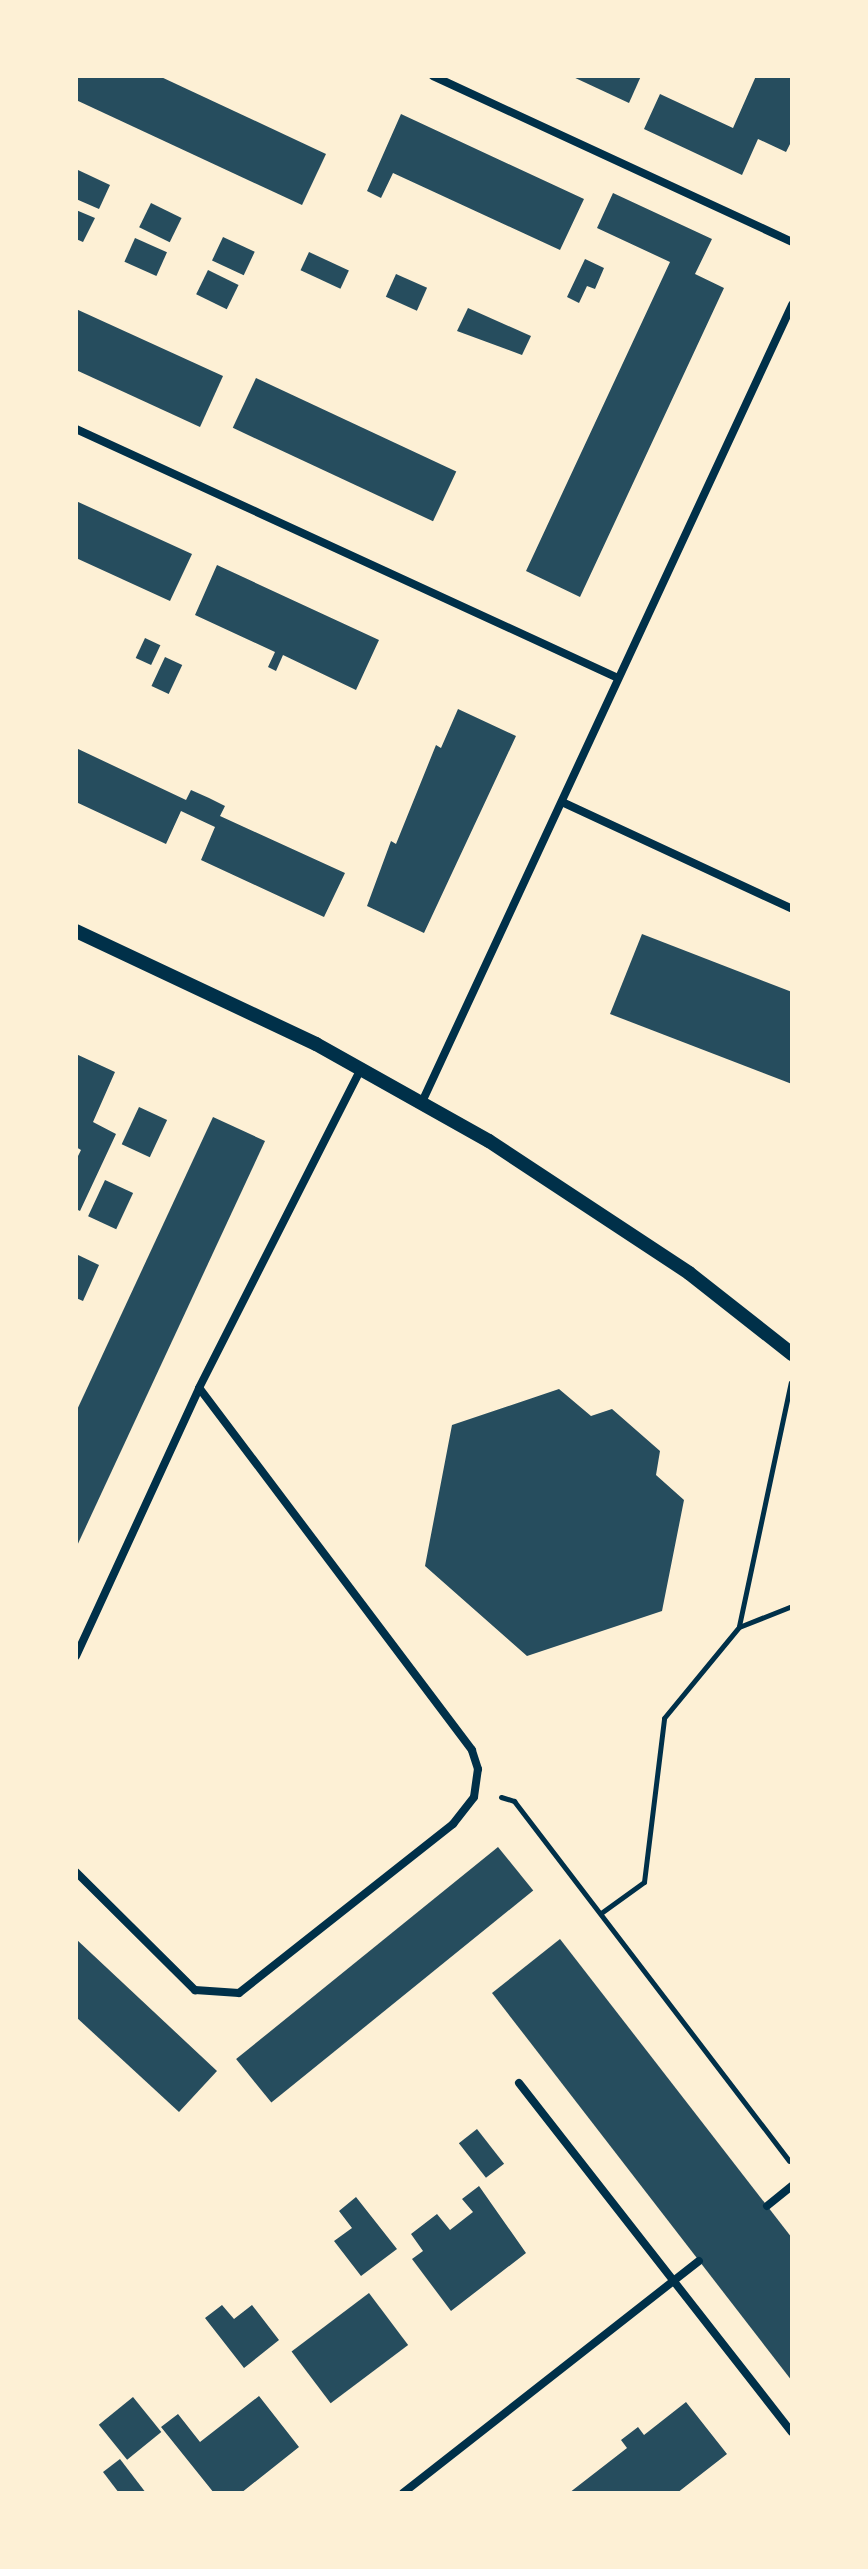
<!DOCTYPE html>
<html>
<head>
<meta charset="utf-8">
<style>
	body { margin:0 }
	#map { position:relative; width:868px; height:2569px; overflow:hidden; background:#fdf0d5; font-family:"Noto Sans",sans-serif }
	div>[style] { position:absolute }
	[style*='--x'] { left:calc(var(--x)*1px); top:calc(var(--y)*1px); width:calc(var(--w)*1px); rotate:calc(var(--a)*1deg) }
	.building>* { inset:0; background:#264d5e; transform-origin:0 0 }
	.path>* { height:5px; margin:-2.5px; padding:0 2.5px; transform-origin:2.5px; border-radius:2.5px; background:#003049 }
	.minor>* { height:8px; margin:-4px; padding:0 4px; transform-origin:4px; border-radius:4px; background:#003049 }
	.tertiary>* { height:14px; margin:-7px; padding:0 7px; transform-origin:7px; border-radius:7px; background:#003049 }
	span { translate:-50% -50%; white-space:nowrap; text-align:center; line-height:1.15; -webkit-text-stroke:8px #fdf0d5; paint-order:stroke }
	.frame { position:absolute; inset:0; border:78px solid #fdf0d5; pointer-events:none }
</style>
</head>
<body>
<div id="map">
	<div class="building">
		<i style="clip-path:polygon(76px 76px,159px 76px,326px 154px,302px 205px,76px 100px)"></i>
		<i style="clip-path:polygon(571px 76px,641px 76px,629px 103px)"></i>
		<i style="clip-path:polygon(756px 76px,792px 76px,792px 140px,786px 152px,758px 139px,742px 175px,644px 129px,660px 94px,733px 128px)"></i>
		<i style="clip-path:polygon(401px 114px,584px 199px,560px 250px,393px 173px,381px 198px,367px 191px)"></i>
		<i style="clip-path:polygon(78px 170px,110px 185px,99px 209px,76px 199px)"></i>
		<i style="clip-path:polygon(613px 193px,712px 239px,695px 274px,724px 288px,580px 597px,526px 571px,670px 262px,597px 228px)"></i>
		<i style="left:151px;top:203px;width:34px;height:27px;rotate:26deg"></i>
		<i style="clip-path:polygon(76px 210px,95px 218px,83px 242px,76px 239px)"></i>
		<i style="left:223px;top:237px;width:35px;height:26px;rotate:25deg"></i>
		<i style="left:135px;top:238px;width:35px;height:26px;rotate:24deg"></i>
		<i style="left:309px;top:252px;width:44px;height:20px;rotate:25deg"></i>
		<i style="clip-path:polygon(585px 259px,604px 268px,595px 289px,587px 286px,579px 303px,567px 297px)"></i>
		<i style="left:208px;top:270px;width:34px;height:27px;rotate:26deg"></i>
		<i style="left:396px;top:274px;width:34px;height:25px;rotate:24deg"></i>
		<i style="clip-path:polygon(468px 308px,531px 336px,522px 355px,457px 331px)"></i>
		<i style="clip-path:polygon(76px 309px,223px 376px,200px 427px,76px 370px)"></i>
		<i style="left:256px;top:378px;width:221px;height:55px;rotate:25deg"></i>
		<i style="clip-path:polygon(76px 501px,192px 554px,170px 601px,76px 558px)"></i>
		<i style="clip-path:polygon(217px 565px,379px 640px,356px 690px,283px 655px,276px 671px,268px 667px,275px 652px,195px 615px)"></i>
		<i style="left:145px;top:638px;width:17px;height:22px;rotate:25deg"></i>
		<i style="left:165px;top:657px;width:19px;height:32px;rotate:25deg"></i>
		<i style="clip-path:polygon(458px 709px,516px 736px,424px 933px,367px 906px,391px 841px,396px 844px,436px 745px,441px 748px)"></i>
		<i style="clip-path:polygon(76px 748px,186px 800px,191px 790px,209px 798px,225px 806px,220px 816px,345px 873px,324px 917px,201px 860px,215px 827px,200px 820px,181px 811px,166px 844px,76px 802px)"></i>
		<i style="clip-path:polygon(642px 934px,792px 992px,792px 1084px,610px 1014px)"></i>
		<i style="clip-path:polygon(76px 1054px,115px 1072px,93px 1122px,116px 1134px,80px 1211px,76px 1209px,76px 1160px,81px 1150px,76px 1147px)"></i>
		<i style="left:139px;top:1107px;width:31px;height:41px;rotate:25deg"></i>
		<i style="clip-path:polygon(213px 1117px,265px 1141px,76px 1548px,76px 1412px)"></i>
		<i style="left:105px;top:1180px;width:31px;height:40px;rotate:25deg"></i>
		<i style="clip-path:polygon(76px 1254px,99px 1265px,83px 1301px,76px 1298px)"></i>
		<i style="clip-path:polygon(559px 1389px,591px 1416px,612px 1409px,660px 1451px,656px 1475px,684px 1500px,662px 1611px,527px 1656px,425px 1566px,452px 1425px)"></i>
		<i style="left:498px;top:1847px;width:56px;height:337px;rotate:51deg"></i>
		<i style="clip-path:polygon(76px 1939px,217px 2071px,179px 2112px,76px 2017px)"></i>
		<i style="clip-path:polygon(560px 1939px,792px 2238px,792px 2381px,492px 1993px)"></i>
		<i style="left:477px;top:2129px;width:44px;height:23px;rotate:52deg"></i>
		<i style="clip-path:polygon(479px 2186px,526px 2253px,451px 2311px,412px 2259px,423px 2251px,411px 2234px,437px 2214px,450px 2230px,473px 2212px,462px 2199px)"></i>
		<i style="clip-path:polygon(356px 2197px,397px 2249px,361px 2276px,334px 2241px,352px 2228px,339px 2211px)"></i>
		<i style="left:369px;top:2293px;width:65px;height:97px;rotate:53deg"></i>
		<i style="clip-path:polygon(222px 2305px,234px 2319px,252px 2305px,279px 2340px,244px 2368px,205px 2318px)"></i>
		<i style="clip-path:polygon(259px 2396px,299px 2447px,241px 2493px,214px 2493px,161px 2427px,178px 2414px,200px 2442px)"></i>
		<i style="left:133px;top:2397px;width:45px;height:44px;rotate:51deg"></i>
		<i style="clip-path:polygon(686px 2402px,727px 2454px,677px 2493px,569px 2493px,627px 2448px,621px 2440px,638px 2427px,644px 2435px)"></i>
		<i style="clip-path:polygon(120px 2459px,146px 2493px,119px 2493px,103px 2472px)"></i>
	</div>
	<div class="path">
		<i style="--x:739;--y:1626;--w:249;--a:-78"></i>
		<i style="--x:501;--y:1797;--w:14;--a:17"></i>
		<i style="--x:514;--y:1801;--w:453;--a:52.6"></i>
		<i style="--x:601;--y:1913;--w:53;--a:-35.8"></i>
		<i style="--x:644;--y:1882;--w:165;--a:-83"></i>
		<i style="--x:664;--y:1718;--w:118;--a:-50.5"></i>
		<i style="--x:739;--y:1627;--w:57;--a:-21.6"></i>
	</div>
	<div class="minor">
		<i style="--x:433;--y:76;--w:396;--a:24.8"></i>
		<i style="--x:76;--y:429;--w:596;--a:24.67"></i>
		<i style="--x:562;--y:802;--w:254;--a:24.9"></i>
		<i style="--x:422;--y:1102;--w:879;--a:-65.1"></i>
		<i style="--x:76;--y:1656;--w:295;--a:-65.3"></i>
		<i style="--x:199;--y:1388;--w:359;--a:-63.1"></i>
		<i style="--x:76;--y:1872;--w:168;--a:44.8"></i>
		<i style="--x:195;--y:1990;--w:44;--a:3.9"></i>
		<i style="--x:239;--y:1993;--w:273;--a:-38.3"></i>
		<i style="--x:453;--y:1824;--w:34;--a:-52"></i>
		<i style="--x:474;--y:1797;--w:28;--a:-82"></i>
		<i style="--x:478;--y:1769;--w:20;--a:-108"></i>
		<i style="--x:472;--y:1750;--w:453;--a:-127"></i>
		<i style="--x:519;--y:2083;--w:443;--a:52"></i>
		<i style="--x:767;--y:2206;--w:32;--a:-39"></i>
		<i style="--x:403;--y:2493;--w:376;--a:-38.1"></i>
	</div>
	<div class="tertiary">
		<i style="--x:76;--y:931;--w:265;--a:25.2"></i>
		<i style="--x:316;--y:1044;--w:198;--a:29.3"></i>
		<i style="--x:489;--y:1141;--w:240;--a:33.4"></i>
		<i style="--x:689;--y:1273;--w:131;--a:38.2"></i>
	</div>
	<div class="frame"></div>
</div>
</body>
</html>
